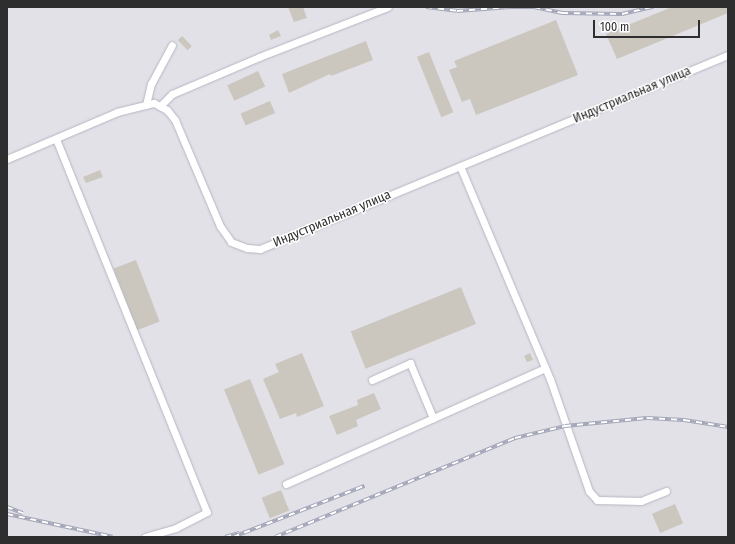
<!DOCTYPE html>
<html>
<head>
<meta charset="utf-8">
<style>
	body { margin:0 }
	#map { position:relative; width:735px; height:544px; overflow:hidden; background:#efe9e1; font-family:"Fira Sans Condensed",sans-serif }
	div>[style] { position:absolute }
	[style*='--x'] { left:calc(var(--x)*1px); top:calc(var(--y)*1px); width:calc(var(--w)*1px); rotate:calc(var(--a)*1deg) }
	.industrial>* { inset:0; background:#e3e1e8; transform-origin:0 0 }
	.building>* { inset:0; background:#cbc7bf; transform-origin:0 0 }
	.roads { filter:drop-shadow(0 0 1px #b4b7c1) drop-shadow(0 0 1px #b4b7c1) }
	.minor>* { height:7px; margin:-3.5px; padding:0 3.5px; transform-origin:3.5px; border-radius:3.5px; background:#fff }
	.rail>* { height:3.5px; margin-top:-1.75px; transform-origin:0; background:repeating-linear-gradient(90deg,#fff 0 6px,#a3a6b8 0 12px); box-sizing:border-box; border-block:1px solid #a3a6b8 }
	span { translate:-50% -50%; white-space:nowrap; text-align:center; line-height:1.15; -webkit-text-stroke:3px #fff; paint-order:stroke }
	.street-label { font-size:13px; color:#2e2e2e }
	.frame { position:absolute; inset:0; border:8px solid #2e2e2e; pointer-events:none }
	.scale { position:absolute; left:593px; top:20px; width:107px; height:18px; box-sizing:border-box; border:2px solid #2e2e2e; border-top:0; padding-left:5px; font-size:12px; line-height:14px; white-space:nowrap; color:#2e2e2e; -webkit-text-stroke:3px #fff; paint-order:stroke }
</style>
</head>
<body>
<div id="map">
	<div class="industrial">
		<i style="left:7px;top:7px;width:721px;height:530px"></i>
	</div>
	<div class="building">
		<i style="clip-path:polygon(288px 7px,303px 7px,307px 18px,294px 22px)"></i>
		<i style="clip-path:polygon(672px 7px,728px 7px,728px 13px,617px 59px,606px 34px)"></i>
		<i style="clip-path:polygon(556px 20px,578px 75px,476px 115px,470px 99px,462px 102px,449px 70px,457px 67px,454px 61px)"></i>
		<i style="clip-path:polygon(278px 30px,281px 36px,271px 40px,269px 35px)"></i>
		<i style="left:182px;top:36px;width:14px;height:6px;rotate:45deg"></i>
		<i style="clip-path:polygon(366px 41px,373px 60px,331px 76px,330px 74px,289px 93px,282px 74px)"></i>
		<i style="left:429px;top:52px;width:65px;height:13px;rotate:68deg"></i>
		<i style="left:258px;top:71px;width:17px;height:34px;rotate:65deg"></i>
		<i style="left:270px;top:101px;width:13px;height:32px;rotate:67deg"></i>
		<i style="clip-path:polygon(100px 170px,103px 177px,86px 183px,83px 177px)"></i>
		<i style="left:136px;top:260px;width:66px;height:24px;rotate:69deg"></i>
		<i style="left:461px;top:287px;width:40px;height:119px;rotate:68deg"></i>
		<i style="clip-path:polygon(302px 353px,324px 406px,297px 417px,296px 413px,280px 419px,263px 379px,279px 372px,275px 364px)"></i>
		<i style="clip-path:polygon(530px 353px,533px 360px,527px 362px,524px 356px)"></i>
		<i style="left:250px;top:379px;width:92px;height:28px;rotate:68deg"></i>
		<i style="clip-path:polygon(374px 393px,381px 409px,356px 420px,358px 426px,337px 435px,329px 416px,358px 405px,357px 400px)"></i>
		<i style="left:281px;top:490px;width:22px;height:21px;rotate:68deg"></i>
		<i style="left:675px;top:504px;width:21px;height:25px;rotate:67deg"></i>
	</div>
	<div class="roads">
		<div class="minor">
			<i style="--x:146;--y:105;--w:22;--a:-77"></i>
			<i style="--x:151;--y:84;--w:44;--a:-61.7"></i>
			<i style="--x:160;--y:106;--w:17;--a:-45"></i>
			<i style="--x:172;--y:94;--w:95;--a:-23"></i>
			<i style="--x:259;--y:57;--w:138;--a:-21.2"></i>
			<i style="--x:56;--y:139;--w:402;--a:68"></i>
			<i style="--x:207;--y:512;--w:35;--a:153"></i>
			<i style="--x:176;--y:528;--w:32;--a:164"></i>
			<i style="--x:7;--y:159;--w:120;--a:-23.1"></i>
			<i style="--x:117;--y:112;--w:38;--a:-14"></i>
			<i style="--x:154;--y:103;--w:15;--a:28"></i>
			<i style="--x:167;--y:110;--w:13;--a:51"></i>
			<i style="--x:175;--y:120;--w:115;--a:67"></i>
			<i style="--x:220;--y:226;--w:19;--a:55"></i>
			<i style="--x:231;--y:242;--w:17;--a:21"></i>
			<i style="--x:247;--y:248;--w:13;--a:4"></i>
			<i style="--x:260;--y:249;--w:507;--a:-22.52"></i>
			<i style="--x:460;--y:166;--w:231;--a:67.1"></i>
			<i style="--x:550;--y:379;--w:119;--a:70.8"></i>
			<i style="--x:589;--y:491;--w:12;--a:48"></i>
			<i style="--x:597;--y:500;--w:44;--a:1.3"></i>
			<i style="--x:641;--y:501;--w:27;--a:-22"></i>
			<i style="--x:372;--y:380;--w:42;--a:-24.1"></i>
			<i style="--x:410;--y:363;--w:60;--a:67.3"></i>
			<i style="--x:286;--y:484;--w:284;--a:-24.1"></i>
		</div>
	</div>
	<div class="rail">
		<i style="--x:426;--y:7;--w:31;--a:7"></i>
		<i style="--x:457;--y:11;--w:55;--a:-4.2"></i>
		<i style="--x:512;--y:7;--w:22;--a:0"></i>
		<i style="--x:534;--y:7;--w:29;--a:12"></i>
		<i style="--x:562;--y:13;--w:60;--a:1"></i>
		<i style="--x:622;--y:14;--w:32;--a:-13"></i>
		<i style="--x:7;--y:507;--w:17;--a:21"></i>
		<i style="--x:7;--y:514;--w:108;--a:12.2"></i>
		<i style="--x:225;--y:537;--w:15;--a:-16"></i>
		<i style="--x:233;--y:537;--w:141;--a:-21.3"></i>
		<i style="--x:275;--y:537;--w:260;--a:-22.4"></i>
		<i style="--x:515;--y:438;--w:51;--a:-13.5"></i>
		<i style="--x:565;--y:426;--w:82;--a:-5.6"></i>
		<i style="--x:647;--y:418;--w:37;--a:3"></i>
		<i style="--x:684;--y:420;--w:45;--a:9"></i>
	</div>
	<div class="street-label">
		<span style="left:632px;top:95px;rotate:-23deg">Индустриальная улица</span>
		<span style="left:332px;top:219px;rotate:-23deg">Индустриальная улица</span>
	</div>
	<div class="frame"></div>
	<div class="scale">100 m</div>
</div>
</body>
</html>
